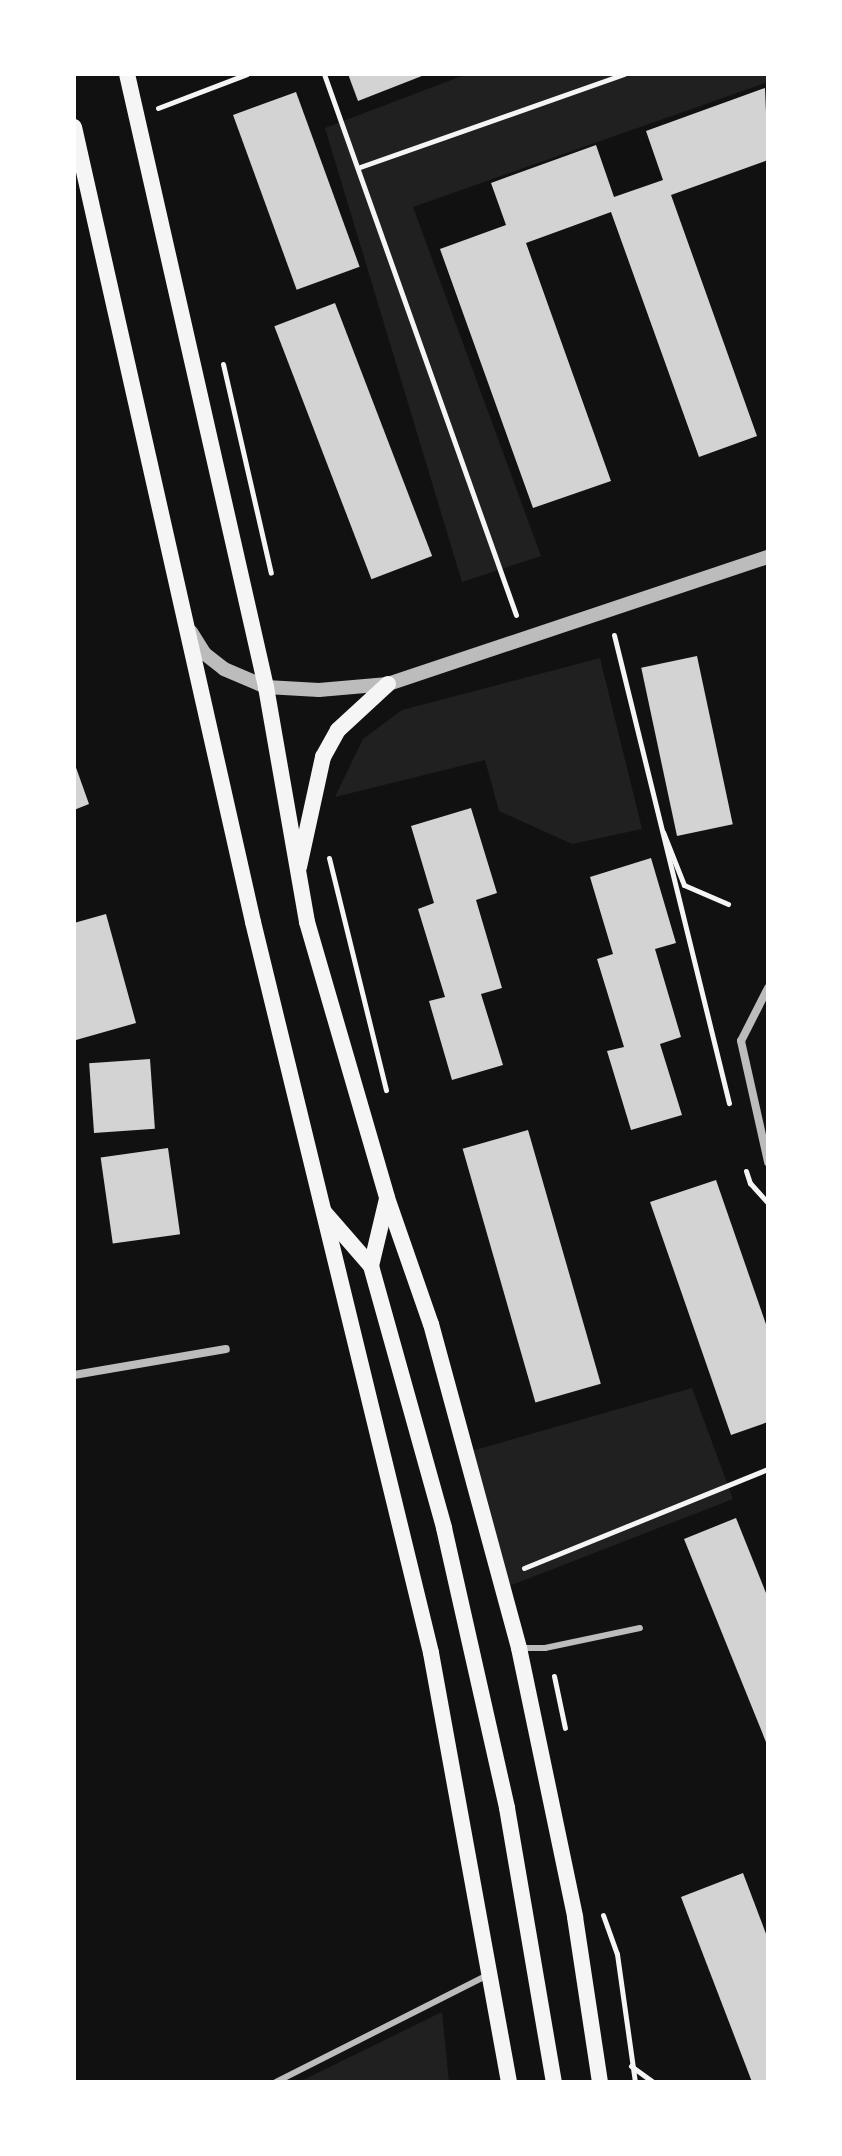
<!DOCTYPE html>
<html>
<head>
<meta charset="utf-8">
<style>
	body { margin:0 }
	#map { position:relative; width:842px; height:2156px; overflow:hidden; background:#111; font-family:Karla,sans-serif }
	div>[style] { position:absolute }
	[style*='--x'] { left:calc(var(--x)*1px); top:calc(var(--y)*1px); width:calc(var(--w)*1px); rotate:calc(var(--a)*1deg) }
	.green>* { inset:0; background:#202020 }
	.building>* { inset:0; background:#d3d3d3; transform-origin:0 0 }
	.path>* { height:5px; margin:-2.5px; padding:0 2.5px; transform-origin:2.5px; border-radius:2.5px; background:#f5f5f5 }
	.service>* { height:6px; margin:-3px; padding:0 3px; transform-origin:3px; border-radius:3px; background:#bcbcbc }
	.minor>* { height:8px; margin:-4px; padding:0 4px; transform-origin:4px; border-radius:4px; background:#bcbcbc }
	.tertiary>* { height:14px; margin:-7px; padding:0 7px; transform-origin:7px; border-radius:7px; background:#bcbcbc }
	.secondary>* { height:16px; margin:-8px; padding:0 8px; transform-origin:8px; border-radius:8px; background:#f5f5f5 }
	span { translate:-50% -50%; white-space:nowrap; text-align:center; line-height:1.15; -webkit-text-stroke:7px #fff; paint-order:stroke }
	.frame { position:absolute; inset:0; border:76px solid #fff; pointer-events:none }
</style>
</head>
<body>
<div id="map">
	<div class="green">
		<i style="clip-path:polygon(467px 74px,768px 74px,768px 82px,413px 207px,541px 556px,462px 582px,325px 128px)"></i>
		<i style="clip-path:polygon(600px 658px,642px 829px,572px 844px,499px 811px,485px 760px,335px 797px,363px 739px,402px 710px)"></i>
		<i style="clip-path:polygon(692px 1388px,733px 1499px,504px 1588px,468px 1452px)"></i>
		<i style="clip-path:polygon(442px 2012px,449px 2082px,299px 2082px)"></i>
	</div>
	<div class="building">
		<i style="clip-path:polygon(348px 74px,427px 74px,358px 101px)"></i>
		<i style="clip-path:polygon(765px 88px,768px 160px,671px 195px,757px 436px,699px 457px,611px 212px,526px 243px,611px 481px,533px 508px,440px 249px,506px 225px,491px 183px,596px 145px,614px 197px,663px 180px,646px 131px)"></i>
		<i style="left:296px;top:92px;width:186px;height:67px;rotate:70deg"></i>
		<i style="left:335px;top:303px;width:271px;height:65px;rotate:69deg"></i>
		<i style="left:697px;top:656px;width:172px;height:57px;rotate:78deg"></i>
		<i style="clip-path:polygon(74px 762px,89px 804px,74px 810px)"></i>
		<i style="clip-path:polygon(471px 808px,497px 893px,476px 900px,502px 988px,481px 994px,503px 1065px,452px 1080px,429px 1001px,445px 997px,418px 909px,434px 903px,411px 826px)"></i>
		<i style="clip-path:polygon(651px 858px,676px 943px,655px 949px,681px 1037px,660px 1044px,682px 1115px,631px 1130px,607px 1051px,624px 1047px,597px 959px,613px 954px,590px 877px)"></i>
		<i style="clip-path:polygon(106px 914px,136px 1023px,76px 1040px,74px 923px)"></i>
		<i style="left:150px;top:1059px;width:70px;height:61px;rotate:86deg"></i>
		<i style="left:528px;top:1130px;width:264px;height:68px;rotate:74deg"></i>
		<i style="left:168px;top:1148px;width:87px;height:68px;rotate:82deg"></i>
		<i style="clip-path:polygon(716px 1180px,768px 1330px,768px 1422px,731px 1435px,650px 1202px)"></i>
		<i style="clip-path:polygon(736px 1518px,768px 1598px,768px 1747px,684px 1539px)"></i>
		<i style="clip-path:polygon(743px 1873px,768px 1939px,768px 2082px,752px 2082px,681px 1897px)"></i>
	</div>
	<div class="path">
		<i style="--x:324;--y:74;--w:574;--a:70.46"></i>
		<i style="--x:158;--y:108;--w:95;--a:-20.9"></i>
		<i style="--x:360;--y:167;--w:280;--a:-19.4"></i>
		<i style="--x:223;--y:364;--w:214;--a:77.1"></i>
		<i style="--x:614;--y:635;--w:482;--a:76.2"></i>
		<i style="--x:663;--y:832;--w:57;--a:68.4"></i>
		<i style="--x:684;--y:885;--w:48;--a:23.4"></i>
		<i style="--x:329;--y:858;--w:239;--a:76.2"></i>
		<i style="--x:746;--y:1171;--w:13;--a:72"></i>
		<i style="--x:750;--y:1183;--w:27;--a:48"></i>
		<i style="--x:524;--y:1568;--w:263;--a:-22.1"></i>
		<i style="--x:554;--y:1676;--w:53;--a:78.1"></i>
		<i style="--x:603;--y:1915;--w:41;--a:70.3"></i>
		<i style="--x:617;--y:1954;--w:129;--a:82"></i>
		<i style="--x:631;--y:2066;--w:27;--a:36"></i>
	</div>
	<div class="service">
		<i style="--x:521;--y:1648;--w:24;--a:0"></i>
		<i style="--x:545;--y:1648;--w:97;--a:-11.9"></i>
		<i style="--x:276;--y:2082;--w:235;--a:-26.8"></i>
	</div>
	<div class="minor">
		<i style="--x:768;--y:988;--w:59;--a:117"></i>
		<i style="--x:741;--y:1041;--w:124;--a:77.4"></i>
		<i style="--x:74;--y:1375;--w:154;--a:-9.7"></i>
	</div>
	<div class="tertiary">
		<i style="--x:191;--y:632;--w:26;--a:58"></i>
		<i style="--x:205;--y:654;--w:24;--a:38"></i>
		<i style="--x:224;--y:669;--w:46;--a:23.2"></i>
		<i style="--x:266;--y:687;--w:53;--a:3.2"></i>
		<i style="--x:319;--y:690;--w:69;--a:-5"></i>
		<i style="--x:388;--y:684;--w:401;--a:-18.5"></i>
	</div>
	<div class="secondary">
		<i style="--x:127;--y:74;--w:629;--a:77.22"></i>
		<i style="--x:266;--y:687;--w:239;--a:80.1"></i>
		<i style="--x:307;--y:922;--w:287;--a:73.8"></i>
		<i style="--x:387;--y:1198;--w:133;--a:70.8"></i>
		<i style="--x:431;--y:1324;--w:336;--a:74.8"></i>
		<i style="--x:519;--y:1648;--w:275;--a:78.2"></i>
		<i style="--x:575;--y:1917;--w:167;--a:81.4"></i>
		<i style="--x:74;--y:127;--w:815;--a:77.31"></i>
		<i style="--x:253;--y:922;--w:752;--a:76.31"></i>
		<i style="--x:431;--y:1653;--w:436;--a:79.7"></i>
		<i style="--x:299;--y:867;--w:113;--a:-77.7"></i>
		<i style="--x:323;--y:757;--w:31;--a:-61"></i>
		<i style="--x:338;--y:730;--w:68;--a:-42.6"></i>
		<i style="--x:324;--y:1212;--w:72;--a:49"></i>
		<i style="--x:371;--y:1266;--w:272;--a:74.4"></i>
		<i style="--x:444;--y:1528;--w:287;--a:77.3"></i>
		<i style="--x:507;--y:1808;--w:278;--a:80.3"></i>
		<i style="--x:371;--y:1266;--w:69;--a:-76.6"></i>
	</div>
	<div class="frame"></div>
</div>
</body>
</html>
